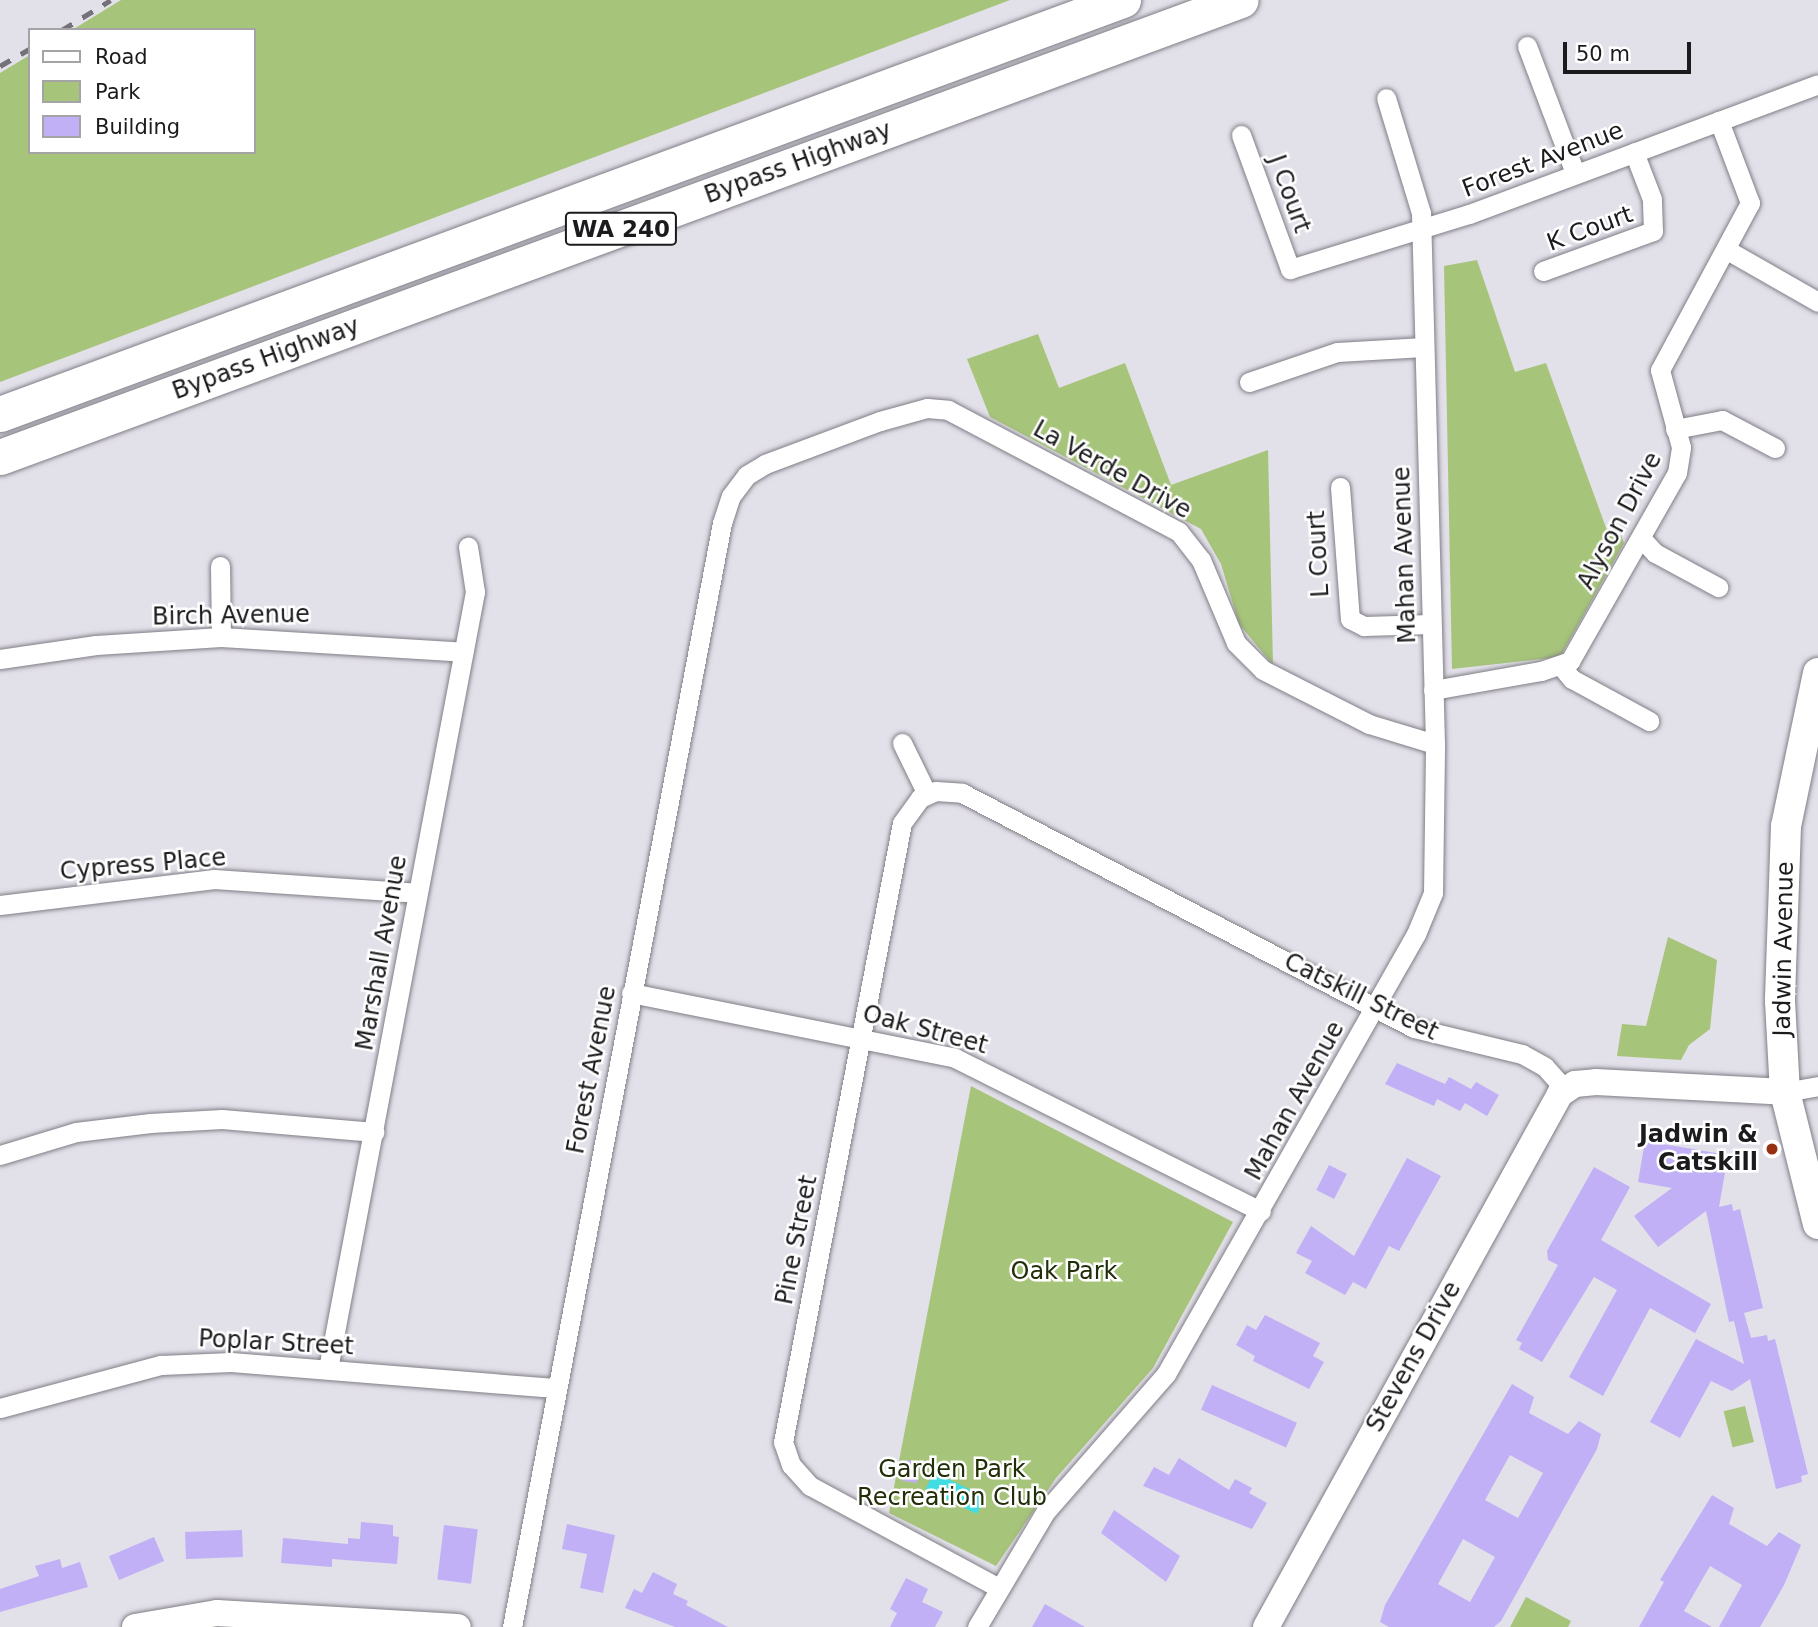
<!DOCTYPE html>
<html>
<head>
<meta charset="utf-8">
<style>
	body { margin:0 }
	#map { position:relative; width:1818px; height:1627px; overflow:hidden; background:#e2e0e9; font-family:"DejaVu Sans",sans-serif }
	div>[style] { position:absolute }
	[style*='--x'] { left:calc(var(--x)*1px); top:calc(var(--y)*1px); width:calc(var(--w)*1px); rotate:calc(var(--a)*1deg) }
	.green>* { inset:0; background:#a6c47a; transform-origin:0 0 }
	.water>* { inset:0; background:#42dde2; transform-origin:0 0 }
	.building>* { inset:0; background:#c1b0f6; transform-origin:0 0 }
	.roads { filter:drop-shadow(0 0 2px #807e86) drop-shadow(0 0 2px #807e86) }
	.street>* { height:19px; margin:-9.5px; padding:0 9.5px; transform-origin:9.5px; border-radius:9.5px; background:#fff }
	.secondary>* { height:26px; margin:-13px; padding:0 13px; transform-origin:13px; border-radius:13px; background:#fff }
	.primary>* { height:30px; margin:-15px; padding:0 15px; transform-origin:15px; border-radius:15px; background:#fff }
	.highway>* { height:35px; margin:-17.5px; padding:0 17.5px; transform-origin:17.5px; border-radius:17.5px; background:#fff }
	.rail>* { height:5px; margin-top:-2.5px; transform-origin:0; background:repeating-linear-gradient(90deg,#747278 0 12px,transparent 0 24px) }
	.dots>* { width:19px; height:19px; translate:-50% -50%; box-sizing:border-box; border:4px solid #fff; border-radius:50% }
	span { translate:-50% -50%; white-space:nowrap; text-align:center; line-height:1.15; -webkit-text-stroke:5px #fff; paint-order:stroke }
	.shield-label span { padding:2px 5px; background:#fff; border:2px solid; border-radius:5px; -webkit-text-stroke-width:0 }
	.shield-label { font-size:23px; color:#1b1a1d; font-weight:700 }
	.street-label { font-size:24px; color:#1b1a1d }
	.poi-label { font-size:24px; color:#1b1a1d; font-weight:700 }
	.right { translate:-100% -50%; text-align:right }
	.park-label { font-size:24px; color:#212e08 }
	.legend { position:absolute; left:28px; top:28px; width:228px; height:126px; box-sizing:border-box; background:#fff; border:2px solid #a4a3a5; margin:0; padding:9px 12px; list-style:none; font-size:21px; color:#1b1a1d }
	.legend li { display:flex; align-items:center; gap:14px; height:35px }
	.legend b { width:35px; border:2px solid #a4a3a5 }
	.scale { position:absolute; left:1563px; top:42px; width:128px; height:32px; box-sizing:border-box; border:4px solid #1b1a1d; border-top:0; padding-left:9px; font-size:21px; line-height:24px; white-space:nowrap; color:#1b1a1d; -webkit-text-stroke:5px #fff; paint-order:stroke }
</style>
</head>
<body>
<div id="map">
	<div class="green">
		<i style="clip-path:polygon(121px 0,1010px 0,0 382px,0 73px,30px 55px,30px 152px,254px 152px,254px 30px,72px 30px)"></i>
		<i style="clip-path:polygon(1477px 260px,1515px 372px,1546px 363px,1609px 536px,1621px 535px,1624px 543px,1560px 657px,1452px 669px,1444px 266px)"></i>
		<i style="clip-path:polygon(1038px 334px,1059px 388px,1125px 363px,1171px 485px,1268px 450px,1273px 665px,1239px 624px,1221px 564px,1201px 529px,990px 417px,967px 359px)"></i>
		<i style="clip-path:polygon(1668px 937px,1717px 960px,1710px 1029px,1689px 1045px,1681px 1060px,1617px 1056px,1622px 1024px,1646px 1026px)"></i>
		<i style="clip-path:polygon(971px 1086px,1233px 1222px,1153px 1368px,1056px 1478px,996px 1566px,889px 1513px)"></i>
		<i style="left:1745px;top:1406px;width:37px;height:22px;rotate:76deg"></i>
		<i style="clip-path:polygon(1526px 1597px,1571px 1621px,1568px 1627px,1510px 1627px)"></i>
	</div>
	<div class="water">
		<i style="left:934px;top:1472px;width:57px;height:19px;rotate:26deg"></i>
	</div>
	<div class="building">
		<i style="clip-path:polygon(1397px 1063px,1445px 1084px,1449px 1077px,1471px 1089px,1476px 1082px,1499px 1095px,1487px 1116px,1465px 1103px,1460px 1111px,1437px 1099px,1434px 1106px,1385px 1084px)"></i>
		<i style="clip-path:polygon(1645px 1141px,1728px 1155px,1719px 1207px,1732px 1204px,1733px 1211px,1740px 1209px,1763px 1308px,1744px 1313px,1751px 1338px,1767px 1335px,1768px 1341px,1775px 1339px,1808px 1474px,1801px 1476px,1802px 1482px,1776px 1489px,1750px 1379px,1732px 1391px,1711px 1381px,1680px 1438px,1650px 1422px,1696px 1339px,1744px 1364px,1734px 1321px,1729px 1322px,1706px 1211px,1658px 1247px,1634px 1216px,1672px 1188px,1638px 1182px)"></i>
		<i style="clip-path:polygon(1407px 1158px,1441px 1176px,1399px 1251px,1389px 1246px,1366px 1289px,1353px 1282px,1345px 1295px,1305px 1273px,1312px 1261px,1296px 1253px,1311px 1226px,1354px 1256px)"></i>
		<i style="left:1329px;top:1165px;width:20px;height:28px;rotate:27deg"></i>
		<i style="clip-path:polygon(1594px 1167px,1630px 1187px,1601px 1240px,1711px 1304px,1695px 1333px,1650px 1308px,1603px 1396px,1569px 1377px,1617px 1290px,1594px 1277px,1542px 1362px,1519px 1349px,1522px 1343px,1516px 1340px,1558px 1265px,1548px 1260px,1547px 1251px)"></i>
		<i style="clip-path:polygon(1265px 1315px,1320px 1343px,1313px 1356px,1324px 1362px,1309px 1389px,1253px 1361px,1255px 1356px,1236px 1345px,1247px 1325px,1256px 1330px)"></i>
		<i style="clip-path:polygon(evenodd,1512px 1384px,1534px 1397px,1529px 1413px,1568px 1434px,1579px 1421px,1601px 1434px,1597px 1449px,1501px 1621px,1494px 1627px,1389px 1627px,1380px 1622px,1385px 1605px,1512px 1384px,1510px 1455px,1543px 1473px,1518px 1518px,1485px 1500px,1510px 1455px,1512px 1384px,1463px 1539px,1495px 1557px,1470px 1602px,1438px 1584px,1463px 1539px)"></i>
		<i style="left:1212px;top:1385px;width:93px;height:27px;rotate:24deg"></i>
		<i style="clip-path:polygon(1179px 1458px,1229px 1490px,1235px 1479px,1252px 1488px,1249px 1493px,1267px 1503px,1252px 1529px,1143px 1486px,1154px 1467px,1169px 1475px)"></i>
		<i style="left:905px;top:1460px;width:15px;height:21px;rotate:8deg"></i>
		<i style="clip-path:polygon(1712px 1495px,1734px 1508px,1729px 1524px,1767px 1546px,1779px 1532px,1801px 1545px,1784px 1585px,1760px 1627px,1719px 1627px,1742px 1585px,1710px 1566px,1684px 1611px,1712px 1627px,1639px 1627px,1664px 1582px,1660px 1580px)"></i>
		<i style="clip-path:polygon(1114px 1510px,1180px 1556px,1166px 1582px,1101px 1533px)"></i>
		<i style="clip-path:polygon(361px 1522px,393px 1525px,393px 1536px,399px 1537px,397px 1564px,332px 1559px,332px 1567px,281px 1563px,283px 1538px,348px 1544px,348px 1538px,360px 1539px)"></i>
		<i style="clip-path:polygon(567px 1524px,615px 1535px,603px 1593px,580px 1588px,587px 1554px,562px 1549px)"></i>
		<i style="left:444px;top:1525px;width:34px;height:55px;rotate:7deg"></i>
		<i style="left:242px;top:1530px;width:27px;height:57px;rotate:88deg"></i>
		<i style="left:154px;top:1537px;width:26px;height:49px;rotate:67deg"></i>
		<i style="clip-path:polygon(60px 1559px,62px 1568px,80px 1562px,88px 1587px,0 1612px,0 1589px,39px 1576px,35px 1566px)"></i>
		<i style="clip-path:polygon(653px 1572px,677px 1584px,673px 1594px,688px 1601px,686px 1605px,728px 1627px,675px 1627px,625px 1608px,634px 1589px,642px 1593px)"></i>
		<i style="clip-path:polygon(906px 1578px,928px 1589px,922px 1602px,943px 1612px,935px 1627px,890px 1627px,897px 1613px,890px 1609px)"></i>
		<i style="clip-path:polygon(1045px 1604px,1085px 1627px,1032px 1627px)"></i>
	</div>
	<div class="roads">
		<div class="street">
			<i style="--x:1527;--y:46;--w:136;--a:69.3"></i>
			<i style="--x:1241;--y:135;--w:143;--a:69.9"></i>
			<i style="--x:1290;--y:269;--w:187;--a:-17.1"></i>
			<i style="--x:1469;--y:214;--w:372;--a:-20.4"></i>
			<i style="--x:1727;--y:250;--w:105;--a:29.7"></i>
			<i style="--x:1543;--y:271;--w:117;--a:-20"></i>
			<i style="--x:1653;--y:231;--w:32;--a:-92"></i>
			<i style="--x:1652;--y:199;--w:50;--a:-111"></i>
			<i style="--x:1249;--y:382;--w:93;--a:-18.8"></i>
			<i style="--x:1337;--y:352;--w:87;--a:-3.3"></i>
			<i style="--x:1675;--y:429;--w:48;--a:-10.8"></i>
			<i style="--x:1722;--y:420;--w:60;--a:27.8"></i>
			<i style="--x:1340;--y:487;--w:132;--a:85.7"></i>
			<i style="--x:1350;--y:619;--w:16;--a:27"></i>
			<i style="--x:1364;--y:626;--w:67;--a:-1.7"></i>
			<i style="--x:1641;--y:538;--w:21;--a:47"></i>
			<i style="--x:1655;--y:553;--w:72;--a:28.4"></i>
			<i style="--x:220;--y:566;--w:71;--a:89.2"></i>
			<i style="--x:0;--y:659;--w:97;--a:-8.3"></i>
			<i style="--x:96;--y:645;--w:125;--a:-3.7"></i>
			<i style="--x:221;--y:637;--w:243;--a:3.5"></i>
			<i style="--x:1561;--y:666;--w:17;--a:50"></i>
			<i style="--x:1572;--y:679;--w:88;--a:28.6"></i>
			<i style="--x:1433;--y:690;--w:110;--a:-10"></i>
			<i style="--x:1541;--y:671;--w:31;--a:-19"></i>
			<i style="--x:1570;--y:661;--w:216;--a:-60.4"></i>
			<i style="--x:1677;--y:473;--w:26;--a:-81"></i>
			<i style="--x:1681;--y:447;--w:80;--a:-105.3"></i>
			<i style="--x:1660;--y:370;--w:190;--a:-61.7"></i>
			<i style="--x:1750;--y:203;--w:88;--a:-110.7"></i>
			<i style="--x:902;--y:743;--w:57;--a:63.9"></i>
			<i style="--x:0;--y:905;--w:216;--a:-6.9"></i>
			<i style="--x:214;--y:879;--w:203;--a:3.9"></i>
			<i style="--x:631;--y:993;--w:330;--a:11.3"></i>
			<i style="--x:955;--y:1058;--w:342;--a:26.6"></i>
			<i style="--x:1785;--y:1092;--w:34;--a:-10"></i>
			<i style="--x:0;--y:1155;--w:79;--a:-16.8"></i>
			<i style="--x:76;--y:1132;--w:75;--a:-6.9"></i>
			<i style="--x:150;--y:1123;--w:72;--a:-3.2"></i>
			<i style="--x:222;--y:1119;--w:153;--a:4.9"></i>
			<i style="--x:328;--y:1369;--w:791;--a:-79.29"></i>
			<i style="--x:475;--y:592;--w:46;--a:-98.8"></i>
			<i style="--x:0;--y:1408;--w:167;--a:-15"></i>
			<i style="--x:161;--y:1365;--w:70;--a:-2.5"></i>
			<i style="--x:231;--y:1362;--w:325;--a:4.6"></i>
			<i style="--x:999;--y:1588;--w:215;--a:-151.6"></i>
			<i style="--x:810;--y:1486;--w:28;--a:-132"></i>
			<i style="--x:791;--y:1465;--w:24;--a:-109"></i>
			<i style="--x:783;--y:1442;--w:630;--a:-79.12"></i>
			<i style="--x:902;--y:823;--w:31;--a:-54"></i>
			<i style="--x:920;--y:798;--w:17;--a:-24"></i>
			<i style="--x:936;--y:791;--w:26;--a:4"></i>
			<i style="--x:962;--y:793;--w:509;--a:27.47"></i>
			<i style="--x:1414;--y:1028;--w:111;--a:13.5"></i>
			<i style="--x:1522;--y:1054;--w:26;--a:29"></i>
			<i style="--x:1545;--y:1067;--w:30;--a:48"></i>
			<i style="--x:512;--y:1627;--w:1124;--a:-79.23"></i>
			<i style="--x:722;--y:523;--w:28;--a:-72"></i>
			<i style="--x:731;--y:496;--w:26;--a:-53"></i>
			<i style="--x:747;--y:475;--w:21;--a:-31"></i>
			<i style="--x:765;--y:464;--w:123;--a:-20.5"></i>
			<i style="--x:880;--y:421;--w:49;--a:-15.5"></i>
			<i style="--x:927;--y:408;--w:21;--a:5"></i>
			<i style="--x:948;--y:410;--w:261;--a:27.8"></i>
			<i style="--x:1179;--y:532;--w:36;--a:52"></i>
			<i style="--x:1201;--y:560;--w:90;--a:67.1"></i>
			<i style="--x:1236;--y:643;--w:38;--a:45"></i>
			<i style="--x:1263;--y:670;--w:119;--a:27"></i>
			<i style="--x:1369;--y:724;--w:69;--a:16.9"></i>
			<i style="--x:977;--y:1627;--w:135;--a:-59.3"></i>
			<i style="--x:1046;--y:1511;--w:182;--a:-48.8"></i>
			<i style="--x:1166;--y:1374;--w:506;--a:-60.4"></i>
			<i style="--x:1416;--y:934;--w:44;--a:-67.5"></i>
			<i style="--x:1433;--y:893;--w:149;--a:-89.2"></i>
			<i style="--x:1435;--y:744;--w:531;--a:-91.51"></i>
			<i style="--x:1421;--y:213;--w:120;--a:-106.9"></i>
		</div>
		<div class="secondary">
			<i style="--x:135;--y:1627;--w:83;--a:-9.7"></i>
			<i style="--x:217;--y:1613;--w:241;--a:3.3"></i>
			<i style="--x:1266;--y:1627;--w:609;--a:-61.12"></i>
			<i style="--x:1560;--y:1094;--w:18;--a:-34"></i>
			<i style="--x:1575;--y:1084;--w:21;--a:-5"></i>
			<i style="--x:1596;--y:1082;--w:189;--a:3"></i>
		</div>
		<div class="primary">
			<i style="--x:1818;--y:673;--w:156;--a:101.8"></i>
			<i style="--x:1786;--y:826;--w:175;--a:92"></i>
			<i style="--x:1780;--y:1001;--w:91;--a:86.9"></i>
			<i style="--x:1785;--y:1092;--w:136;--a:76"></i>
		</div>
		<div class="highway">
			<i style="--x:0;--y:414;--w:1197;--a:-20.24"></i>
			<i style="--x:0;--y:457;--w:1322;--a:-20.22"></i>
		</div>
	</div>
	<div class="rail">
		<i style="--x:62;--y:30;--w:57;--a:-31.5"></i>
		<i style="--x:0;--y:66;--w:34;--a:-30"></i>
	</div>
	<div class="dots">
		<i style="left:1772px;top:1149px;background:#973012"></i>
	</div>
	<div class="shield-label">
		<span style="left:621px;top:229px">WA 240</span>
	</div>
	<div class="street-label">
		<span style="left:1543px;top:160px;rotate:-21deg">Forest Avenue</span>
		<span style="left:798px;top:163px;rotate:-20deg">Bypass Highway</span>
		<span style="left:1289px;top:194px;rotate:70deg">J Court</span>
		<span style="left:1590px;top:229px;rotate:-20deg">K Court</span>
		<span style="left:266px;top:359px;rotate:-20deg">Bypass Highway</span>
		<span style="left:1112px;top:470px;rotate:29deg">La Verde Drive</span>
		<span style="left:1620px;top:521px;rotate:-62deg">Alyson Drive</span>
		<span style="left:1319px;top:554px;rotate:-93deg">L Court</span>
		<span style="left:1405px;top:555px;rotate:-92deg">Mahan Avenue</span>
		<span style="left:231px;top:616px;rotate:-1deg">Birch Avenue</span>
		<span style="left:143px;top:865px;rotate:-5deg">Cypress Place</span>
		<span style="left:1784px;top:949px;rotate:-89deg">Jadwin Avenue</span>
		<span style="left:382px;top:953px;rotate:-80deg">Marshall Avenue</span>
		<span style="left:1361px;top:997px;rotate:26deg">Catskill Street</span>
		<span style="left:925px;top:1030px;rotate:15deg">Oak Street</span>
		<span style="left:592px;top:1070px;rotate:-79deg">Forest Avenue</span>
		<span style="left:1295px;top:1101px;rotate:-61deg">Mahan Avenue</span>
		<span style="left:797px;top:1240px;rotate:-79deg">Pine Street</span>
		<span style="left:276px;top:1343px;rotate:3deg">Poplar Street</span>
		<span style="left:1414px;top:1357px;rotate:-61deg">Stevens Drive</span>
	</div>
	<div class="poi-label">
		<span class="right" style="left:1758px;top:1149px">Jadwin &amp;<br>Catskill</span>
	</div>
	<div class="park-label">
		<span style="left:1064px;top:1272px">Oak Park</span>
		<span style="left:952px;top:1484px">Garden Park<br>Recreation Club</span>
	</div>
	<ul class="legend">
	<li><b style="height:9px;background:#fff"></b>Road</li>
	<li><b style="height:19px;background:#a6c47a"></b>Park</li>
	<li><b style="height:19px;background:#c1b0f6"></b>Building</li>
	</ul>
	<div class="scale">50 m</div>
</div>
</body>
</html>
